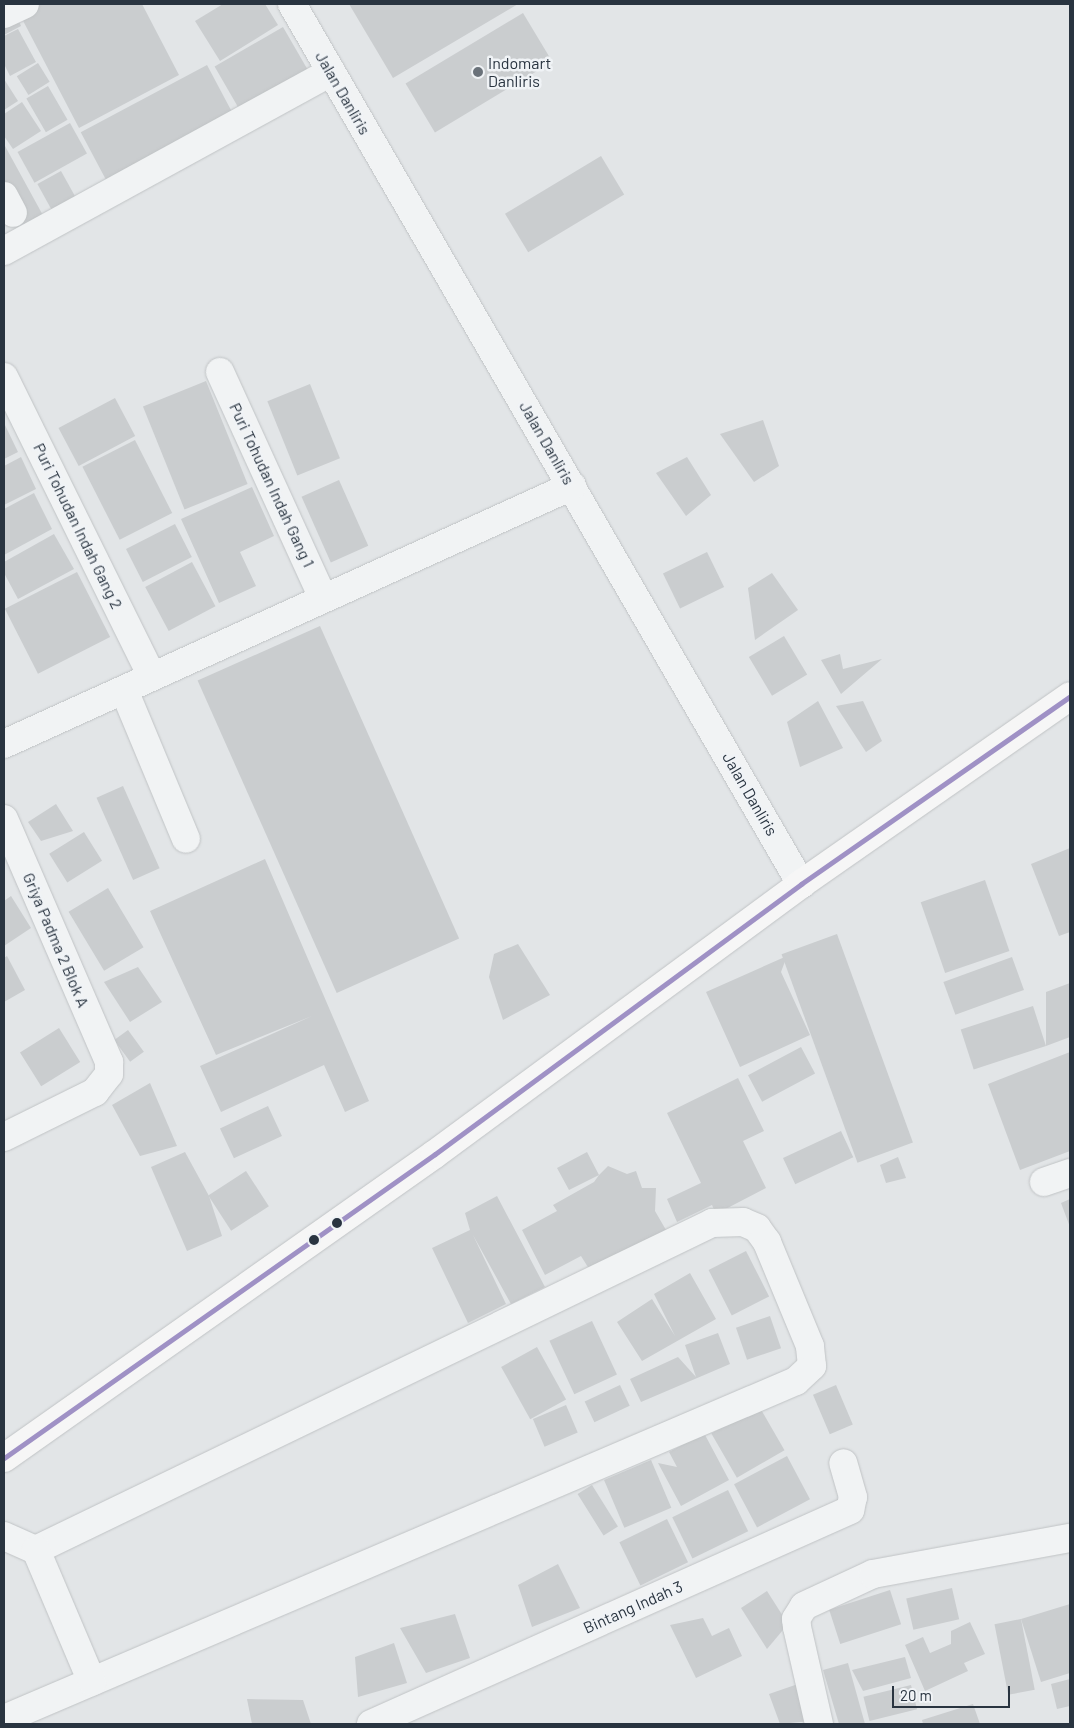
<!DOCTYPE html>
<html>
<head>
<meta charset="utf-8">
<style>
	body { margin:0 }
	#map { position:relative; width:1074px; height:1728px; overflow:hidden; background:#e2e5e7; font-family:Barlow,sans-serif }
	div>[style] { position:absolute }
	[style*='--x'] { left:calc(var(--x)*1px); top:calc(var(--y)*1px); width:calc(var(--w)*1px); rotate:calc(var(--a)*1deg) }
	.building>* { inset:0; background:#cacdcf; transform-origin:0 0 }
	.roads { filter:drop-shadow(0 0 1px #c0c3c5) drop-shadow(0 0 1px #c0c3c5) }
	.minor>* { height:28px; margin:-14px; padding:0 14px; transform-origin:14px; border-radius:14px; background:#f1f3f4 }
	.major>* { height:28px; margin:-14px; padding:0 14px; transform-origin:14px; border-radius:14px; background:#f6f6f6 }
	.bus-1>* { height:5px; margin:-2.5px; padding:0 2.5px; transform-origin:2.5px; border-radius:2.5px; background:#9f91c5 }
	.dots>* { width:14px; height:14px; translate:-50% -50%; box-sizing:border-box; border:2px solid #f0f3f6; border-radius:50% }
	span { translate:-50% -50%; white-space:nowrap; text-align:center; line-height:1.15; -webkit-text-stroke:5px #f0f3f6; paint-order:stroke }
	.poi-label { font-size:16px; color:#293440 }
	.left { translate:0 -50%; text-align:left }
	.street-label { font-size:16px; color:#293440 }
	.frame { position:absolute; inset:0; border:5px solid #293440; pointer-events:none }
	.scale { position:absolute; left:892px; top:1686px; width:118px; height:22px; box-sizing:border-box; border:2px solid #293440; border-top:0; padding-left:6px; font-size:15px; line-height:18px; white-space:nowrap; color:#293440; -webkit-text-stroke:4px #f0f3f6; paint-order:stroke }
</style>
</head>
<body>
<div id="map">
	<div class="building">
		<i style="clip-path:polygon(37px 4px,142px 4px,179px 75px,79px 128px,19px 13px)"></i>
		<i style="clip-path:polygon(223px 4px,265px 4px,278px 25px,220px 61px,195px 21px)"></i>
		<i style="clip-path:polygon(349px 4px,518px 4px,393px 78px)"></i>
		<i style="clip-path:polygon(15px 12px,21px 26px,4px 35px,4px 17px)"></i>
		<i style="left:523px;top:13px;width:57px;height:137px;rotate:59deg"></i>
		<i style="left:283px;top:27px;width:52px;height:79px;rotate:60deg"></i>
		<i style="clip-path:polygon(18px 29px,36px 62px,10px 76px,4px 64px,4px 36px)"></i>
		<i style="left:38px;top:63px;width:22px;height:25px;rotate:58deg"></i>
		<i style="left:207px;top:65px;width:64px;height:143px;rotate:62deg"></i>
		<i style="clip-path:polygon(4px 79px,18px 101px,4px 110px)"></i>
		<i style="left:48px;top:86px;width:39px;height:25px;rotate:60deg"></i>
		<i style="clip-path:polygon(22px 102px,41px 131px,13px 149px,4px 136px,4px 114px)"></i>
		<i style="left:70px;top:123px;width:35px;height:60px;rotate:61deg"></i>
		<i style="clip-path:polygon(5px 146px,45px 219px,26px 229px,4px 190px)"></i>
		<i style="left:601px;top:156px;width:45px;height:112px;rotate:59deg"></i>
		<i style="left:61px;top:171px;width:39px;height:27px;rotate:61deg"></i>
		<i style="left:206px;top:381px;width:111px;height:68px;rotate:68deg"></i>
		<i style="left:310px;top:384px;width:80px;height:46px;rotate:68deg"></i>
		<i style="left:115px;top:398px;width:43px;height:64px;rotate:62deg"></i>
		<i style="clip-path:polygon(763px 420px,779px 466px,754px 482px,720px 434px)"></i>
		<i style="clip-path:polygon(4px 423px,18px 452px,4px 459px)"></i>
		<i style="left:135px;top:440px;width:82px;height:59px;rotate:63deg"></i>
		<i style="clip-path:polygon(21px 457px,36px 489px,4px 505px,4px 466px)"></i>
		<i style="clip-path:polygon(687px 457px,711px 495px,686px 516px,656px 473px)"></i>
		<i style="left:339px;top:480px;width:72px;height:41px;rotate:66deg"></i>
		<i style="clip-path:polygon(252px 487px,274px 536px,240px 552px,256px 586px,219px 603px,181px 519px)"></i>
		<i style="clip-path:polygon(34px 493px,52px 529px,4px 555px,4px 509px)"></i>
		<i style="left:175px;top:524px;width:37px;height:55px;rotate:63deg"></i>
		<i style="clip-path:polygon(54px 534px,74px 569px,18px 599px,4px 573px,4px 562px)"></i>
		<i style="left:707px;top:552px;width:39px;height:49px;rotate:64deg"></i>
		<i style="left:192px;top:562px;width:50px;height:53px;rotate:62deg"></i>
		<i style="left:77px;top:572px;width:73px;height:81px;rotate:63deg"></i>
		<i style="clip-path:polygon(772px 573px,798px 610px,755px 640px,748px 588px)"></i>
		<i style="left:320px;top:626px;width:342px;height:134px;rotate:66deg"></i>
		<i style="left:784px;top:636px;width:45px;height:41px;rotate:59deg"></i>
		<i style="clip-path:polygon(840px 654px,843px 669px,882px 659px,841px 694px,821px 660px)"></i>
		<i style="clip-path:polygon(818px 701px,843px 748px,800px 767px,787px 722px)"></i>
		<i style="clip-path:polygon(863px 701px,882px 741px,866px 752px,836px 706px)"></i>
		<i style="left:123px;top:786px;width:90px;height:29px;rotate:66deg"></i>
		<i style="clip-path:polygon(56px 804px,73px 831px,41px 841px,28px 822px)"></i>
		<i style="left:84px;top:832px;width:34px;height:41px;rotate:58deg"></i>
		<i style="clip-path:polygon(1070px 848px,1070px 932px,1059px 936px,1031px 864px)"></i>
		<i style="clip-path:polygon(265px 859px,369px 1101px,345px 1112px,324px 1065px,221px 1112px,200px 1066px,312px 1016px,216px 1055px,150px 911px)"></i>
		<i style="left:985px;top:880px;width:75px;height:68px;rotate:71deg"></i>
		<i style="left:108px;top:888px;width:69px;height:46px;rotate:59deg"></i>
		<i style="clip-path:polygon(11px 896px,31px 928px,4px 946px,4px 901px)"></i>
		<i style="left:837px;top:934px;width:222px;height:59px;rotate:70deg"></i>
		<i style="clip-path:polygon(518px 944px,550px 995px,503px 1020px,489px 977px,494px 954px)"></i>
		<i style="clip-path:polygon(7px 956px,25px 990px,4px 1002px,4px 958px)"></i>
		<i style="clip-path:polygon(787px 956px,781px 972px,810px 1035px,740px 1067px,706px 992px)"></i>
		<i style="left:1012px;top:957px;width:35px;height:73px;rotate:70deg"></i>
		<i style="clip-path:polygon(138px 967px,162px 1002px,130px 1022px,104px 982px)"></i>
		<i style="clip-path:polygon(1070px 983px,1070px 1037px,1046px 1046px,1046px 992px)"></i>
		<i style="left:1033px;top:1006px;width:42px;height:76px;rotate:72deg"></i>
		<i style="left:59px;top:1028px;width:40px;height:46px;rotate:58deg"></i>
		<i style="left:128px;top:1030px;width:27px;height:17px;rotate:54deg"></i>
		<i style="left:801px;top:1047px;width:30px;height:60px;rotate:62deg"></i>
		<i style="clip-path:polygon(1070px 1052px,1070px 1151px,1020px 1170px,988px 1084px)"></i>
		<i style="clip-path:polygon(738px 1078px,764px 1131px,743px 1141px,766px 1188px,716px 1214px,712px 1205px,677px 1222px,667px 1199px,701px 1183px,667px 1113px)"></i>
		<i style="clip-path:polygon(150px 1083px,177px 1146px,140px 1156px,112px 1105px)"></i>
		<i style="left:268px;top:1106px;width:33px;height:53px;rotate:65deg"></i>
		<i style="left:841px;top:1131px;width:29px;height:64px;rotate:65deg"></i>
		<i style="clip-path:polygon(185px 1152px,209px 1196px,222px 1236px,187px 1251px,151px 1167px)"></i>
		<i style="clip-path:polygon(587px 1152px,599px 1175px,608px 1166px,627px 1174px,636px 1171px,642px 1188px,656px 1188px,655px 1211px,666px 1230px,591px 1272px,581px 1256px,545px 1275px,522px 1230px,557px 1211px,553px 1205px,594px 1182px,599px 1175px,569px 1190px,557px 1168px)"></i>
		<i style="clip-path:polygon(898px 1157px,906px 1178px,886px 1183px,880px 1165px)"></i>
		<i style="left:246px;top:1171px;width:42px;height:45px;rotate:57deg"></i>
		<i style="clip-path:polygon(497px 1196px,545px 1287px,511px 1304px,473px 1235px,506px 1304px,468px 1323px,432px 1248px,470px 1230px,465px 1213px)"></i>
		<i style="clip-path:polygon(1070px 1199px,1070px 1227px,1061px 1203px)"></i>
		<i style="left:746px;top:1251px;width:51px;height:42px;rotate:63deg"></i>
		<i style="clip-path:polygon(690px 1273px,716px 1319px,642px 1361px,617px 1322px,652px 1299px,675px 1336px,654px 1294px)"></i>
		<i style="left:770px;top:1316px;width:34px;height:36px;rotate:71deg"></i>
		<i style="left:592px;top:1321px;width:59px;height:47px;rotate:65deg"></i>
		<i style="clip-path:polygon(718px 1333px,730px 1364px,641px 1402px,630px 1379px,678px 1357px,696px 1377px,685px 1345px)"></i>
		<i style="left:537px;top:1347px;width:60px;height:41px;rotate:61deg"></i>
		<i style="left:620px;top:1385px;width:23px;height:39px;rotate:65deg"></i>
		<i style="left:836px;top:1385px;width:43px;height:25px;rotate:67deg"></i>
		<i style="left:566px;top:1405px;width:30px;height:36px;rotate:67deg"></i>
		<i style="left:759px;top:1406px;width:51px;height:55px;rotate:60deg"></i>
		<i style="clip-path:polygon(704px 1433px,729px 1480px,681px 1506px,658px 1463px,677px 1467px,669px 1452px)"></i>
		<i style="left:787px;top:1456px;width:49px;height:60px;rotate:62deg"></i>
		<i style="left:651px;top:1460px;width:52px;height:51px;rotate:67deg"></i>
		<i style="left:592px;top:1485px;width:49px;height:17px;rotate:58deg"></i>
		<i style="left:728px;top:1490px;width:46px;height:62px;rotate:64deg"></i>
		<i style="left:667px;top:1519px;width:48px;height:53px;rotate:64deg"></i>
		<i style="clip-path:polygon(558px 1564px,580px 1608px,532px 1627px,518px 1585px)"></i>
		<i style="left:952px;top:1588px;width:32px;height:47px;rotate:77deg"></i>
		<i style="left:890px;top:1590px;width:36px;height:64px;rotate:72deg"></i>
		<i style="clip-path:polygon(767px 1591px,788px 1624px,767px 1649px,741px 1608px)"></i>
		<i style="clip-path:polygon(1070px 1604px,1070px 1673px,1041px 1682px,1021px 1619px)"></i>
		<i style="clip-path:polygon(455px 1614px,470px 1658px,426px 1673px,400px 1628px)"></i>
		<i style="clip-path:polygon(703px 1618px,712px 1636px,729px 1628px,742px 1656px,696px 1678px,670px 1625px)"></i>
		<i style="left:1021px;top:1619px;width:72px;height:27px;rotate:79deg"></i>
		<i style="clip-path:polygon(970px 1622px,985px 1654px,964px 1663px,968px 1671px,925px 1691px,905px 1645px,923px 1637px,930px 1653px,951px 1644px,951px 1631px)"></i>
		<i style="clip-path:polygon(394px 1643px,407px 1683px,358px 1697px,355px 1657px)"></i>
		<i style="clip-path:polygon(905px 1657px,911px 1678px,863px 1691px,852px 1670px)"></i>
		<i style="clip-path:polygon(848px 1663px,865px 1724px,839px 1724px,823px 1670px)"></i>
		<i style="clip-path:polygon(1070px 1679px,1070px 1706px,1057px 1709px,1051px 1684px)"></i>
		<i style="clip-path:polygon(798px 1684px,811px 1721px,780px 1724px,769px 1694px)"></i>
		<i style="left:911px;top:1685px;width:25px;height:49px;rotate:76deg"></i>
		<i style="clip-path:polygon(247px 1699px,303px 1700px,311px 1724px,252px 1724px)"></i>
		<i style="clip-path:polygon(973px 1704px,980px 1724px,923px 1724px,922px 1720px)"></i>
	</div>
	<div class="roads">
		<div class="minor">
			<i style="--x:292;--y:4;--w:1017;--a:59.95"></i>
			<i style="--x:4;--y:14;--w:23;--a:-25"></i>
			<i style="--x:4;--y:196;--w:19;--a:62"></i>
			<i style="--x:4;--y:251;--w:373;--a:-28.7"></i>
			<i style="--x:220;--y:372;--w:248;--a:65.5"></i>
			<i style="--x:4;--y:377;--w:334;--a:63.7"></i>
			<i style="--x:124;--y:690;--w:161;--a:67.4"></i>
			<i style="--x:4;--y:744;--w:624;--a:-24.43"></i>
			<i style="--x:4;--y:819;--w:265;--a:66.6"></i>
			<i style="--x:109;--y:1062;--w:12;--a:90"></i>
			<i style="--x:109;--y:1074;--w:23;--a:128"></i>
			<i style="--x:95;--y:1092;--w:102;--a:153.7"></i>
			<i style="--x:1044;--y:1182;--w:28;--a:-19"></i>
			<i style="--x:4;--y:1536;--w:35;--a:24"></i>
			<i style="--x:9;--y:1717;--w:856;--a:-23.12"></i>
			<i style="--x:796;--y:1381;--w:22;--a:-43"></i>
			<i style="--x:812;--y:1366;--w:20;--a:-96"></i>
			<i style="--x:810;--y:1346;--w:113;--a:-112.5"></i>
			<i style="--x:767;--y:1242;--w:17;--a:-126"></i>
			<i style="--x:757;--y:1228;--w:15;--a:-157"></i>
			<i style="--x:743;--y:1222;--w:31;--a:178"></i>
			<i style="--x:712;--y:1223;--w:751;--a:154.19"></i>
			<i style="--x:36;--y:1550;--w:143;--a:67"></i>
			<i style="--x:371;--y:1724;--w:525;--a:-24.07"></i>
			<i style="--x:850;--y:1510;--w:13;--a:-77"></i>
			<i style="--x:853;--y:1497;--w:35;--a:-106"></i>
			<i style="--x:819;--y:1724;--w:99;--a:-102.8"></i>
			<i style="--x:797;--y:1627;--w:8;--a:-97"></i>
			<i style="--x:796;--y:1619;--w:15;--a:-58"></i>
			<i style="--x:804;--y:1606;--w:76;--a:-24.9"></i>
			<i style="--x:873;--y:1574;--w:200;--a:-10.4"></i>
		</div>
		<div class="major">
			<i style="--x:4;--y:1458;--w:527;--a:-35.2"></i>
			<i style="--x:435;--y:1154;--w:455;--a:-36.4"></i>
			<i style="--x:801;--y:884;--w:328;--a:-34.9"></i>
		</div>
	</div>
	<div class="bus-1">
		<i style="--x:4;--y:1458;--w:527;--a:-35.2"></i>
		<i style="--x:435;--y:1154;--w:455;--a:-36.4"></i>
		<i style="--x:801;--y:884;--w:328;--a:-34.9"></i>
	</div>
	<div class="dots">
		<i style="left:478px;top:72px;background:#6a727a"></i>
		<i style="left:337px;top:1223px;background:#293440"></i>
		<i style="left:314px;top:1240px;background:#293440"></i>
	</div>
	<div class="poi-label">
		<span class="left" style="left:488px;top:72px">Indomart<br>Danliris</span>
	</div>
	<div class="street-label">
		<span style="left:343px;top:93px;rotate:60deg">Jalan Danliris</span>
		<span style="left:547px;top:443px;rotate:60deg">Jalan Danliris</span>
		<span style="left:272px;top:485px;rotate:65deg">Puri Tohudan Indah Gang 1</span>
		<span style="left:78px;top:526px;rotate:64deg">Puri Tohudan Indah Gang 2</span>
		<span style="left:750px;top:794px;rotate:60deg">Jalan Danliris</span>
		<span style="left:56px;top:940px;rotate:67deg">Griya Padma 2 Blok A</span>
		<span style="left:633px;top:1607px;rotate:-24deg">Bintang Indah 3</span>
	</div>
	<div class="frame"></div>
	<div class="scale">20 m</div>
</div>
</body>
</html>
